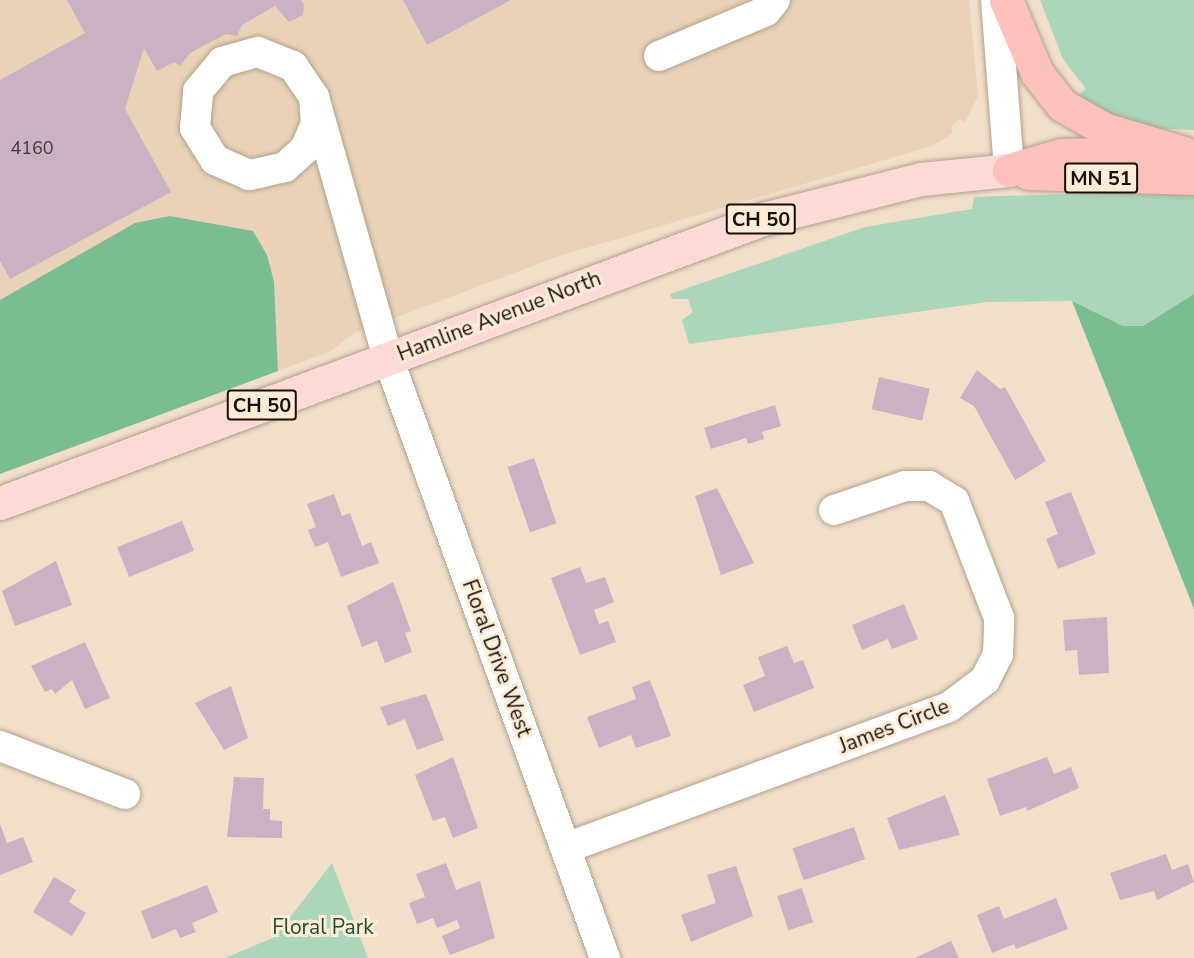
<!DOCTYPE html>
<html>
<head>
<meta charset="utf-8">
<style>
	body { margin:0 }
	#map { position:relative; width:1194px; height:958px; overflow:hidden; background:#f1dfca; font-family:"Nunito Sans",sans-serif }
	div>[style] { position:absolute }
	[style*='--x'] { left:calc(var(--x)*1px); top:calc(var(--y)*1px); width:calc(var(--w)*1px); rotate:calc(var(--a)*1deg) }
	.built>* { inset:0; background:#e9d2b7 }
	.green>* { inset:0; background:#abd6b9 }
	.forest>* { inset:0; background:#7bbd93 }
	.building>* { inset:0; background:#c8b2c3; transform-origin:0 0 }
	.roads { filter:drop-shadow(0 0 2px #b1a08c) drop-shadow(0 0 2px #b1a08c) }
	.minor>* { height:30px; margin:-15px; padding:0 15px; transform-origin:15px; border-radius:15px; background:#fff }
	.major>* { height:33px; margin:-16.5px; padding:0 16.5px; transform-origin:16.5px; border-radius:16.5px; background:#fedad6 }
	.highway>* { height:33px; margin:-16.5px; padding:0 16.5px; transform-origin:16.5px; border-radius:16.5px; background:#fdc1bb }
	span { translate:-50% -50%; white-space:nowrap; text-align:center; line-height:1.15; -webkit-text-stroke:6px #ffecd7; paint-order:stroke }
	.number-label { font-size:18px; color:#423838 }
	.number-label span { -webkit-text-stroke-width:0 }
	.shield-label span { padding:2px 4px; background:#ffecd7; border:2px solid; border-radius:4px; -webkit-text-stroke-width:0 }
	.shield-label { font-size:20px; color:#161009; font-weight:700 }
	.street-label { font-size:21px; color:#161009 }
	.park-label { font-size:21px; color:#1b4d31 }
</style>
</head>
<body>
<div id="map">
	<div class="built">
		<i style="clip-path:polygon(0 0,969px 0,978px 96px,965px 122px,959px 119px,951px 127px,953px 133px,932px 146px,559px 256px,352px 334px,331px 351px,278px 371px,274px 282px,253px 231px,170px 216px,0 300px)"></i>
	</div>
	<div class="green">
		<i style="clip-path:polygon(1040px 0,1194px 0,1194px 130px,1133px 128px,1077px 96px,1086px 89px,1063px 59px)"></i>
		<i style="clip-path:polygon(1194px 190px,1194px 294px,1143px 326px,1123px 326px,1072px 301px,987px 302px,689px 344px,682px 320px,693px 312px,688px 299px,672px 299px,670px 294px,865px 227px,972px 209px,974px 197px)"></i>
		<i style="clip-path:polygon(332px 863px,368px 958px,225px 958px,275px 937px)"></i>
	</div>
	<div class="forest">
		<i style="clip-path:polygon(170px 216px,253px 231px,267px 255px,274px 282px,278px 371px,0 474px,0 300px,135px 223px)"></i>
		<i style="clip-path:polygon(1194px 294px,1194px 609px,1072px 301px,1123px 326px,1143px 326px)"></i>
	</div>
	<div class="building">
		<i style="clip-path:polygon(67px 0,301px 0,304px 5px,303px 15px,289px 22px,275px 6px,242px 25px,237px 36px,226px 34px,190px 53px,180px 66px,174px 62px,157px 71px,144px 48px,125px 109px,171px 192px,10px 279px,0 261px,0 80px,85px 33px)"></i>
		<i style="clip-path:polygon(403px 0,511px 0,427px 45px)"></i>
		<i style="clip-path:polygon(977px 370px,1000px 389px,1005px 387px,1046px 461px,1015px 480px,974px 406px,960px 398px)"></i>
		<i style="left:879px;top:377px;width:52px;height:33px;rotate:13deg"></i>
		<i style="clip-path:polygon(775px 405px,781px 426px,762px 432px,764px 439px,748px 444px,746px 438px,711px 449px,704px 428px)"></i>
		<i style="left:534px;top:458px;width:69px;height:28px;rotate:71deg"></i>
		<i style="clip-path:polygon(717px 488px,754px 563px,721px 575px,695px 496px)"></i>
		<i style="clip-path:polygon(1071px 492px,1096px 554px,1058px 569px,1046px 539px,1058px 534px,1045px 502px)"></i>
		<i style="clip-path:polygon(334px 494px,342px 516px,350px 513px,362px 546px,371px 542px,379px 563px,341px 577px,328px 542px,315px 547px,308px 530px,316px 527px,307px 504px)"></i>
		<i style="left:182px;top:521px;width:32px;height:70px;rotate:68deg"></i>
		<i style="clip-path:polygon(56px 561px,72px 605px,15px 626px,2px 591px)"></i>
		<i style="clip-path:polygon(580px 567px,586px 583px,605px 577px,614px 602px,594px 610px,599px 624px,608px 621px,616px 642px,580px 655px,551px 578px)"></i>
		<i style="clip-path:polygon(393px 582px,411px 631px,405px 633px,412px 652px,385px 663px,377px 641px,362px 647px,347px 606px)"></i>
		<i style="clip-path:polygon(904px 604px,918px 639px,892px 649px,888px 639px,862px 650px,852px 625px)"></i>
		<i style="clip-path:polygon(1107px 617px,1109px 673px,1079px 675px,1077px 650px,1065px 651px,1063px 620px)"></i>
		<i style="clip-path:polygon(85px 642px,110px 698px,85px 709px,72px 680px,55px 694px,52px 689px,45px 692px,31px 666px)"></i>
		<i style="clip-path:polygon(787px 646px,794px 663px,803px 660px,814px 688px,754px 712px,743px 685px,765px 676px,758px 657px)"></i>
		<i style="clip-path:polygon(650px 680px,671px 736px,636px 748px,631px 735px,599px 748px,587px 717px,636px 699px,632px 687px)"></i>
		<i style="clip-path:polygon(231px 686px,248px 738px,224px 750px,195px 703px)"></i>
		<i style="clip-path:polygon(426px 694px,444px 740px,417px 750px,405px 719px,388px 726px,380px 707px)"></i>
		<i style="clip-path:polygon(453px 757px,478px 828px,453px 838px,445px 817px,433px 821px,415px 775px)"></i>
		<i style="clip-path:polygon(1047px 757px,1054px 774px,1071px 767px,1079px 788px,1027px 811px,1026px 807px,1000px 816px,987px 779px)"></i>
		<i style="clip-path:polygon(234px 777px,264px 778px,263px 809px,270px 809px,270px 820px,282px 821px,282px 838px,227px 837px)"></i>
		<i style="clip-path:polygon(945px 795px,960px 835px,899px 850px,887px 818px)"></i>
		<i style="clip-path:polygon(0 824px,7px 843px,23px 837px,33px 862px,0 875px)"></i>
		<i style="left:854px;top:827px;width:34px;height:65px;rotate:71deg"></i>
		<i style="clip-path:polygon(1166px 854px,1172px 870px,1188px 864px,1194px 882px,1157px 900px,1154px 891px,1120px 900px,1110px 873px)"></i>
		<i style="clip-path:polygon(446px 863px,456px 890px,480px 881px,495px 938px,450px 955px,442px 936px,460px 928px,457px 920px,437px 928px,433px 918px,417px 924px,409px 903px,425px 897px,416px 874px)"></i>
		<i style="clip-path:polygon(736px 866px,753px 916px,691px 942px,681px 915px,716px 903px,707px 875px)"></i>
		<i style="clip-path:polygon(54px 877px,76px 890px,69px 902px,86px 913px,72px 936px,33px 912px)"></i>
		<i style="clip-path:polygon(207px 885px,218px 912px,192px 923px,196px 932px,180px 938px,176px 929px,152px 939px,141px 911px)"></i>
		<i style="left:802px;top:888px;width:36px;height:26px;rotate:72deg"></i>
		<i style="clip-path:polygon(1056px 898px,1068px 929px,1016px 949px,1014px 944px,992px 953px,977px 915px,999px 906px,1004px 919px)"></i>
		<i style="clip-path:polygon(951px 941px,959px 958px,915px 958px)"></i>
	</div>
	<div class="roads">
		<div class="minor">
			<i style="--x:996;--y:0;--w:170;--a:85.6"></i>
			<i style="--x:659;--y:56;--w:116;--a:-22.8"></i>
			<i style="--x:766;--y:11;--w:14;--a:-51"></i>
			<i style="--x:314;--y:97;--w:27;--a:86"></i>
			<i style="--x:316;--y:124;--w:27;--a:114"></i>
			<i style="--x:305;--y:149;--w:27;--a:138"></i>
			<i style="--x:285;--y:167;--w:37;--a:167"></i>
			<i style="--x:249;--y:175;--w:37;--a:-156"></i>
			<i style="--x:215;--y:160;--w:38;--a:-122"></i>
			<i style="--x:195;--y:128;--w:37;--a:-85"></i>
			<i style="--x:198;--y:91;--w:38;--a:-50"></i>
			<i style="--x:222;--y:62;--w:37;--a:-16"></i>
			<i style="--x:258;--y:52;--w:38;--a:22"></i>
			<i style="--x:293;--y:66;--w:37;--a:56"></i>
			<i style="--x:314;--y:97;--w:271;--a:74.2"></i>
			<i style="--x:388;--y:358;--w:638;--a:70.12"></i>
			<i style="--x:0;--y:746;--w:134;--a:21"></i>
			<i style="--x:566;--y:848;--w:408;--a:-20.2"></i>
			<i style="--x:949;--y:707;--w:45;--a:-36.9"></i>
			<i style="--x:985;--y:680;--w:28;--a:-63"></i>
			<i style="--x:998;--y:655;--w:37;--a:-88"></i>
			<i style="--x:999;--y:618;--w:125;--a:-111"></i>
			<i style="--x:954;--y:501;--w:29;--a:-149"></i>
			<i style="--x:929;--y:486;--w:24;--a:180"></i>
			<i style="--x:905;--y:486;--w:75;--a:161.3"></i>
		</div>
		<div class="major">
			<i style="--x:0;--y:503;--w:814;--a:-20.42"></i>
			<i style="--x:763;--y:219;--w:163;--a:-14.2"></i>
			<i style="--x:921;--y:179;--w:88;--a:-5.8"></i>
		</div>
		<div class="highway">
			<i style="--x:1006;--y:0;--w:79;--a:67"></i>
			<i style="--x:1037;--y:73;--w:41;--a:52"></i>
			<i style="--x:1062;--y:105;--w:48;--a:29.7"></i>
			<i style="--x:1104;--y:129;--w:84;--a:16.7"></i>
			<i style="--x:1009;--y:170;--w:54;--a:-16.1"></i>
			<i style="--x:1061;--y:155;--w:92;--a:-1.2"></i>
			<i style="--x:1028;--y:173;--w:166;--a:1.7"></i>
		</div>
	</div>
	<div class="number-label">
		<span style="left:32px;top:148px">4160</span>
	</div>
	<div class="shield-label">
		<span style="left:1101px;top:178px">MN 51</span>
		<span style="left:761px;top:219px">CH 50</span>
		<span style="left:262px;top:405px">CH 50</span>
	</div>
	<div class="street-label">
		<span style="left:499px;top:316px;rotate:-21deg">Hamline Avenue North</span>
		<span style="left:497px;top:658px;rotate:70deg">Floral Drive West</span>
		<span style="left:894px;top:726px;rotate:-21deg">James Circle</span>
	</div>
	<div class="park-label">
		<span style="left:323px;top:927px">Floral Park</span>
	</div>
</div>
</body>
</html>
